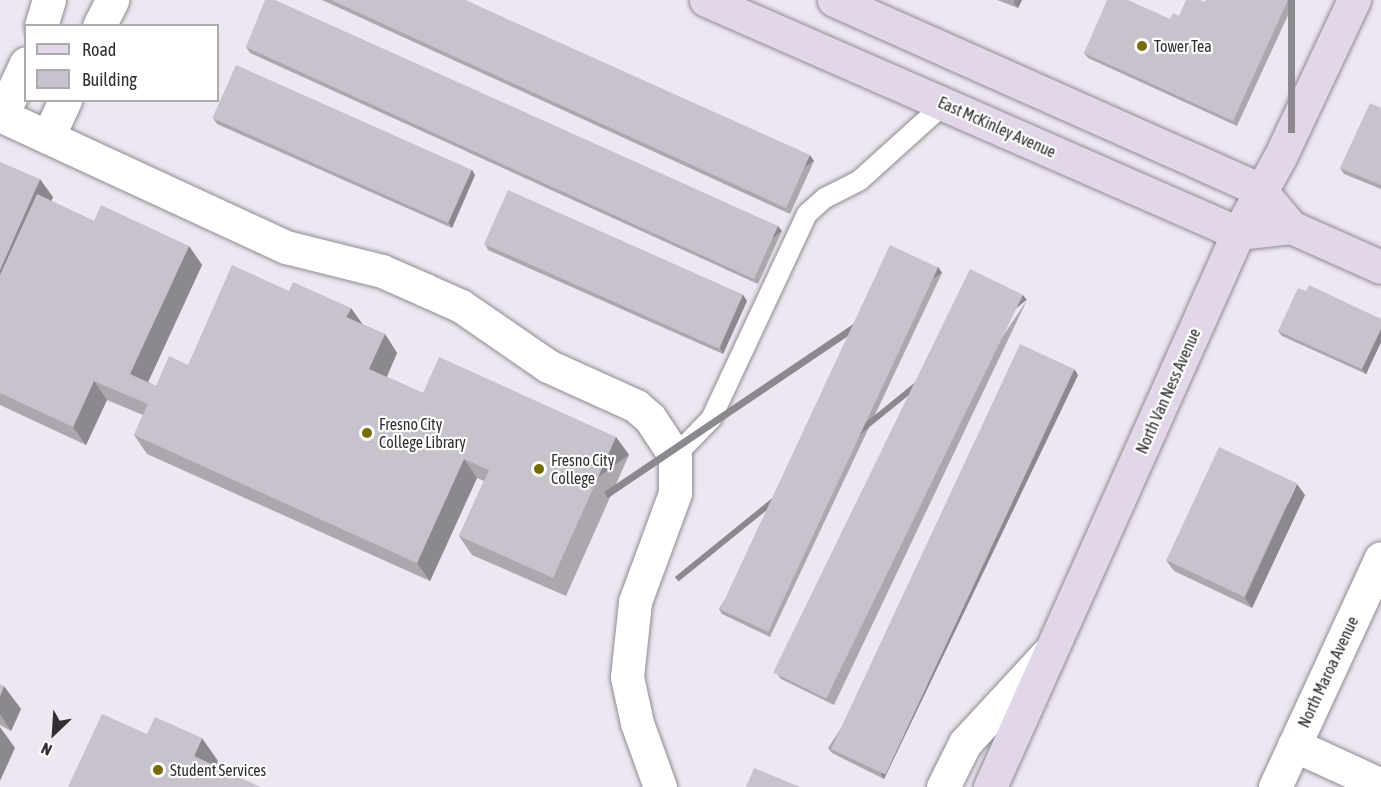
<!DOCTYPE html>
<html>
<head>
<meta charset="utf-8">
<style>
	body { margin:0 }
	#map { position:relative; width:1381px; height:787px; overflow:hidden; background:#ede7f1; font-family:"Asap Condensed",sans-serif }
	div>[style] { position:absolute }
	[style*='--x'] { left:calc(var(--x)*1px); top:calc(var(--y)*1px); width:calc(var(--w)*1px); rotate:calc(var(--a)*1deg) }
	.roads { filter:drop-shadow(0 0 2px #908a93) drop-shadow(0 0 2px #908a93) }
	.lane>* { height:20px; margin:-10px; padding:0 10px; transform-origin:10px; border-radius:10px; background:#fff }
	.street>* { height:33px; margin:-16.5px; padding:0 16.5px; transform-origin:16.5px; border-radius:16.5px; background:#fff }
	.secondary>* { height:33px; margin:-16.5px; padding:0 16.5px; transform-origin:16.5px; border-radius:16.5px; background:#e2d7e9 }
	.wall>* { inset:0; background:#aca7af }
	.shaded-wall>* { inset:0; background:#8c888f; transform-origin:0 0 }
	.building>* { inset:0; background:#c8c2cc; transform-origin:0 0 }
	.dots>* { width:16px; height:16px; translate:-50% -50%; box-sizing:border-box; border:3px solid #fff; border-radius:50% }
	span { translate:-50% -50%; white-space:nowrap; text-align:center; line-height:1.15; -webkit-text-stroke:4.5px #fff; paint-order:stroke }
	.poi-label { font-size:16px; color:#302e32 }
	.left { translate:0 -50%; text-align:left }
	.street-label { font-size:16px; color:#302e32 }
	.legend { position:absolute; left:24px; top:24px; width:195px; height:78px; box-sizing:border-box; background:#fff; border:2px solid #acabad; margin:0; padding:8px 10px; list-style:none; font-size:18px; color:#302e32 }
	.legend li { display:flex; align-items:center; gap:12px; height:30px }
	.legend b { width:30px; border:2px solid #acabad }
	.north { position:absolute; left:24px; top:703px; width:60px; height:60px; -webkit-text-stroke:4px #fff; paint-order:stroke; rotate:205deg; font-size:16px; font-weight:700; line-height:24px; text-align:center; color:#302e32 }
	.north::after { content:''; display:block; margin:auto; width:21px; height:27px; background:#302e32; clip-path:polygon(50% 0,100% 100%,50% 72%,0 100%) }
</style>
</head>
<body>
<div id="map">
	<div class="roads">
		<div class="lane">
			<i style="--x:675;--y:456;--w:52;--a:-45.8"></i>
			<i style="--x:711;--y:419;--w:226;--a:-64.9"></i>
			<i style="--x:807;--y:214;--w:24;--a:-42"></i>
			<i style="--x:825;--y:198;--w:39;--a:-27"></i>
			<i style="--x:860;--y:180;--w:113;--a:-42.1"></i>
		</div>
		<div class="street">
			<i style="--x:41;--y:26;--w:27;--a:-73"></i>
			<i style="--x:99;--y:26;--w:29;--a:-63"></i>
			<i style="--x:0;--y:115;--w:315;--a:24.8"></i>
			<i style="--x:286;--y:247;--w:99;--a:14"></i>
			<i style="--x:382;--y:271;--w:47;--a:23.8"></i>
			<i style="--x:425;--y:290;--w:39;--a:24"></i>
			<i style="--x:461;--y:306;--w:106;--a:34.6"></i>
			<i style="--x:548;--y:366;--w:97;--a:24.4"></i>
			<i style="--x:636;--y:406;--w:18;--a:41"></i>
			<i style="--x:650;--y:418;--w:45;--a:56.7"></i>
			<i style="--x:675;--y:456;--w:37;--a:90"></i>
			<i style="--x:675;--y:493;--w:116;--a:110.2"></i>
			<i style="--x:635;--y:602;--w:75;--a:96.1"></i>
			<i style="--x:627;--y:677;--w:47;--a:77.7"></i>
			<i style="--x:637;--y:723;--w:68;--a:70.2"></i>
			<i style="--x:2;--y:115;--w:57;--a:-65.2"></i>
			<i style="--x:48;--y:137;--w:41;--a:-65.3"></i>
			<i style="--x:1294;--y:745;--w:96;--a:24.7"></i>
			<i style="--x:943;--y:787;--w:49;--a:-63.4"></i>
			<i style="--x:965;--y:743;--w:121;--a:-47.3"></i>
			<i style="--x:1275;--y:787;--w:252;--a:-65.2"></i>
		</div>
		<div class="secondary">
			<i style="--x:706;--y:0;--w:581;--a:23.65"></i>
			<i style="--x:1238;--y:233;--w:53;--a:-6.5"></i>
			<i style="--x:834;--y:0;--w:465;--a:24"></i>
			<i style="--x:1259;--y:189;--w:50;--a:49.9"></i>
			<i style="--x:1291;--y:227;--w:98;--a:24"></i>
			<i style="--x:990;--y:787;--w:607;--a:-65.88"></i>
			<i style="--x:1238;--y:233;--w:87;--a:-61.1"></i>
			<i style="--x:1280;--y:157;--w:174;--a:-64.8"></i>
		</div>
	</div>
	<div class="wall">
		<i style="clip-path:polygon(322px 0,465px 0,814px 161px,790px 214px)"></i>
		<i style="clip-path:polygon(997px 0,1022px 0,1018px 8px)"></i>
		<i style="clip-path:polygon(1206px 0,1295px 0,1237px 126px,1088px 58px,1084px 53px,1179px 16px,1205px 2px)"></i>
		<i style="clip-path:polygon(246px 47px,778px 226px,782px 231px,758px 284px,250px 53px)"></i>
		<i style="clip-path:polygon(1381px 108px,1381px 189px,1344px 174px,1340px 168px)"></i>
		<i style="clip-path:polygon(213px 118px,472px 170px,475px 175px,452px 228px,217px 124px)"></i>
		<i style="clip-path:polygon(0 162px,53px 197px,51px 201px,94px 221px,189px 246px,202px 265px,148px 382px,156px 386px,188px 365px,362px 324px,385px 334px,397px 353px,387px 377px,423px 393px,616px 437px,629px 455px,566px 596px,472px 555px,459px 536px,484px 481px,477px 478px,430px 581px,147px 454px,134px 435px,143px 415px,107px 400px,86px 445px,0 405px)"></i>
		<i style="clip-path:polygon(485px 244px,743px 295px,747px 301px,723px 354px,488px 250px)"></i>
		<i style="clip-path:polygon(938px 267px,942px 273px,770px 637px,722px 614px,719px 609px)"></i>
		<i style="clip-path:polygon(1306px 291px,1381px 319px,1381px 342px,1366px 374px,1282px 336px,1278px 331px)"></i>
		<i style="clip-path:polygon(1027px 300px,834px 705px,781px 679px,777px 674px)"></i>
		<i style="clip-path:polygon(1074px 369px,1078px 375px,884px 779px,832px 753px,828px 748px)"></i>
		<i style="clip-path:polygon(1305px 495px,1252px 608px,1174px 571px,1166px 560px)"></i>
		<i style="clip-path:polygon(0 684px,21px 709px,11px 731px,0 725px)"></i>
	</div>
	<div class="shaded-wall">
		<i style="clip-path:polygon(1015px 0,1022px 0,1018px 8px,1014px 3px)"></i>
		<i style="left:1288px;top:0;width:7px;height:133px"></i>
		<i style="left:810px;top:155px;width:7px;height:58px;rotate:56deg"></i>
		<i style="clip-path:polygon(472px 170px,475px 175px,452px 228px,448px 222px)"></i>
		<i style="clip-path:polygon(40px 179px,53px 197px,0 318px,0 270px)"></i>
		<i style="left:778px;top:226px;width:6px;height:58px;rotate:51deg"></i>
		<i style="clip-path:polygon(189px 246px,202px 265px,143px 393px,130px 374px)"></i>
		<i style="left:938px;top:267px;width:7px;height:403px;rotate:56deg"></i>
		<i style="clip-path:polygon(743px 295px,747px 301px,723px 354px,720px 348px)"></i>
		<i style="left:1023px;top:295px;width:6px;height:448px;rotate:51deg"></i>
		<i style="clip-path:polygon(351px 308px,364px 326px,346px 317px)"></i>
		<i style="clip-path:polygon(1381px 329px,1381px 342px,1366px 374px,1362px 369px)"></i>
		<i style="clip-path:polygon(385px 334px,397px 353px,382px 387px,369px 369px)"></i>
		<i style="clip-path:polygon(1074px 369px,1078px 375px,884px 779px,881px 774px)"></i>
		<i style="clip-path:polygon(94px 381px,107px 400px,86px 445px,73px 427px)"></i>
		<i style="left:616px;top:437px;width:22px;height:154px;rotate:54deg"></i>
		<i style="clip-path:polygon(464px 459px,477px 478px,430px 581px,417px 563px)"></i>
		<i style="clip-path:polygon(1297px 484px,1305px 495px,1252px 608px,1245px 598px)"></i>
		<i style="clip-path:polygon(4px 686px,21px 709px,11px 731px,0 714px,0 696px)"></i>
		<i style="clip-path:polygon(0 727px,15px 748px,0 781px)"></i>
		<i style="clip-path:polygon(202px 738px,218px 761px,210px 780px,194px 756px)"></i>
	</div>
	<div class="building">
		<i style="clip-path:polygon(265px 0,275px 0,778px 226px,754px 279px,246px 47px)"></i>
		<i style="clip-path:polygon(331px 0,465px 0,810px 155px,786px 208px)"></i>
		<i style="clip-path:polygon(1107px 0,1128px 0,1170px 19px,1173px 13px,1179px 16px,1186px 0,1200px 0,1205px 2px,1206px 0,1288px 0,1233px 121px,1084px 53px)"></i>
		<i style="left:236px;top:65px;width:258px;height:58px;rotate:24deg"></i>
		<i style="clip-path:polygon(1370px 103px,1381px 108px,1381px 185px,1340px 168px)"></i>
		<i style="clip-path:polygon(0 162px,40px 179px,0 270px)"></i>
		<i style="left:508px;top:190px;width:257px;height:59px;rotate:24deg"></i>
		<i style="clip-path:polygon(37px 194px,94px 221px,101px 205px,189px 246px,130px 374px,156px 386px,169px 356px,188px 365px,232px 265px,289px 291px,293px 282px,351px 308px,346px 317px,385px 334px,369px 369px,423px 393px,439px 357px,616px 437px,553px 578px,459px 536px,489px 470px,464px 459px,417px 563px,134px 435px,148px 404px,94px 381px,73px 427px,0 393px,0 275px)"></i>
		<i style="left:890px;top:245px;width:53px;height:402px;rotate:25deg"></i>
		<i style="left:970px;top:269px;width:59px;height:449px;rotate:26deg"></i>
		<i style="clip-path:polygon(1309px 285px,1381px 319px,1381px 329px,1362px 369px,1278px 331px,1298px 288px,1306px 291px)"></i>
		<i style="left:1020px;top:344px;width:60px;height:447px;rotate:25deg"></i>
		<i style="left:1219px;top:447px;width:86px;height:125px;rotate:25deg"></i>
		<i style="clip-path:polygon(0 684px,4px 686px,0 696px)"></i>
		<i style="clip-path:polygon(102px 714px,147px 734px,155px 717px,202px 738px,194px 756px,260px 787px,68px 787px)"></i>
		<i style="clip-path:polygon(754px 768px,800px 787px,746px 787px)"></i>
	</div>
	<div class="dots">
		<i style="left:1142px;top:46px;background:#756c06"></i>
		<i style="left:367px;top:433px;background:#756c06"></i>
		<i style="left:539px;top:469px;background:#756c06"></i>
		<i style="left:158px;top:770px;background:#756c06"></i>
	</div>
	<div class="poi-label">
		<span class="left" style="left:1154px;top:46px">Tower Tea</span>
		<span class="left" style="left:379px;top:433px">Fresno City<br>College Library</span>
		<span class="left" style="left:551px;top:469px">Fresno City<br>College</span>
		<span class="left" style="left:170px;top:770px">Student Services</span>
	</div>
	<div class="street-label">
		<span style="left:997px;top:127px;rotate:24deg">East McKinley Avenue</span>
		<span style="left:1168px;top:391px;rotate:-66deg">North Van Ness Avenue</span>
		<span style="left:1328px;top:672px;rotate:-65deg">North Maroa Avenue</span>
	</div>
	<ul class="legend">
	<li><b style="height:8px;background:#e2d7e9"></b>Road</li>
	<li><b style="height:16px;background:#c8c2cc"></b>Building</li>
	</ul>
	<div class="north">N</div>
</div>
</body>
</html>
